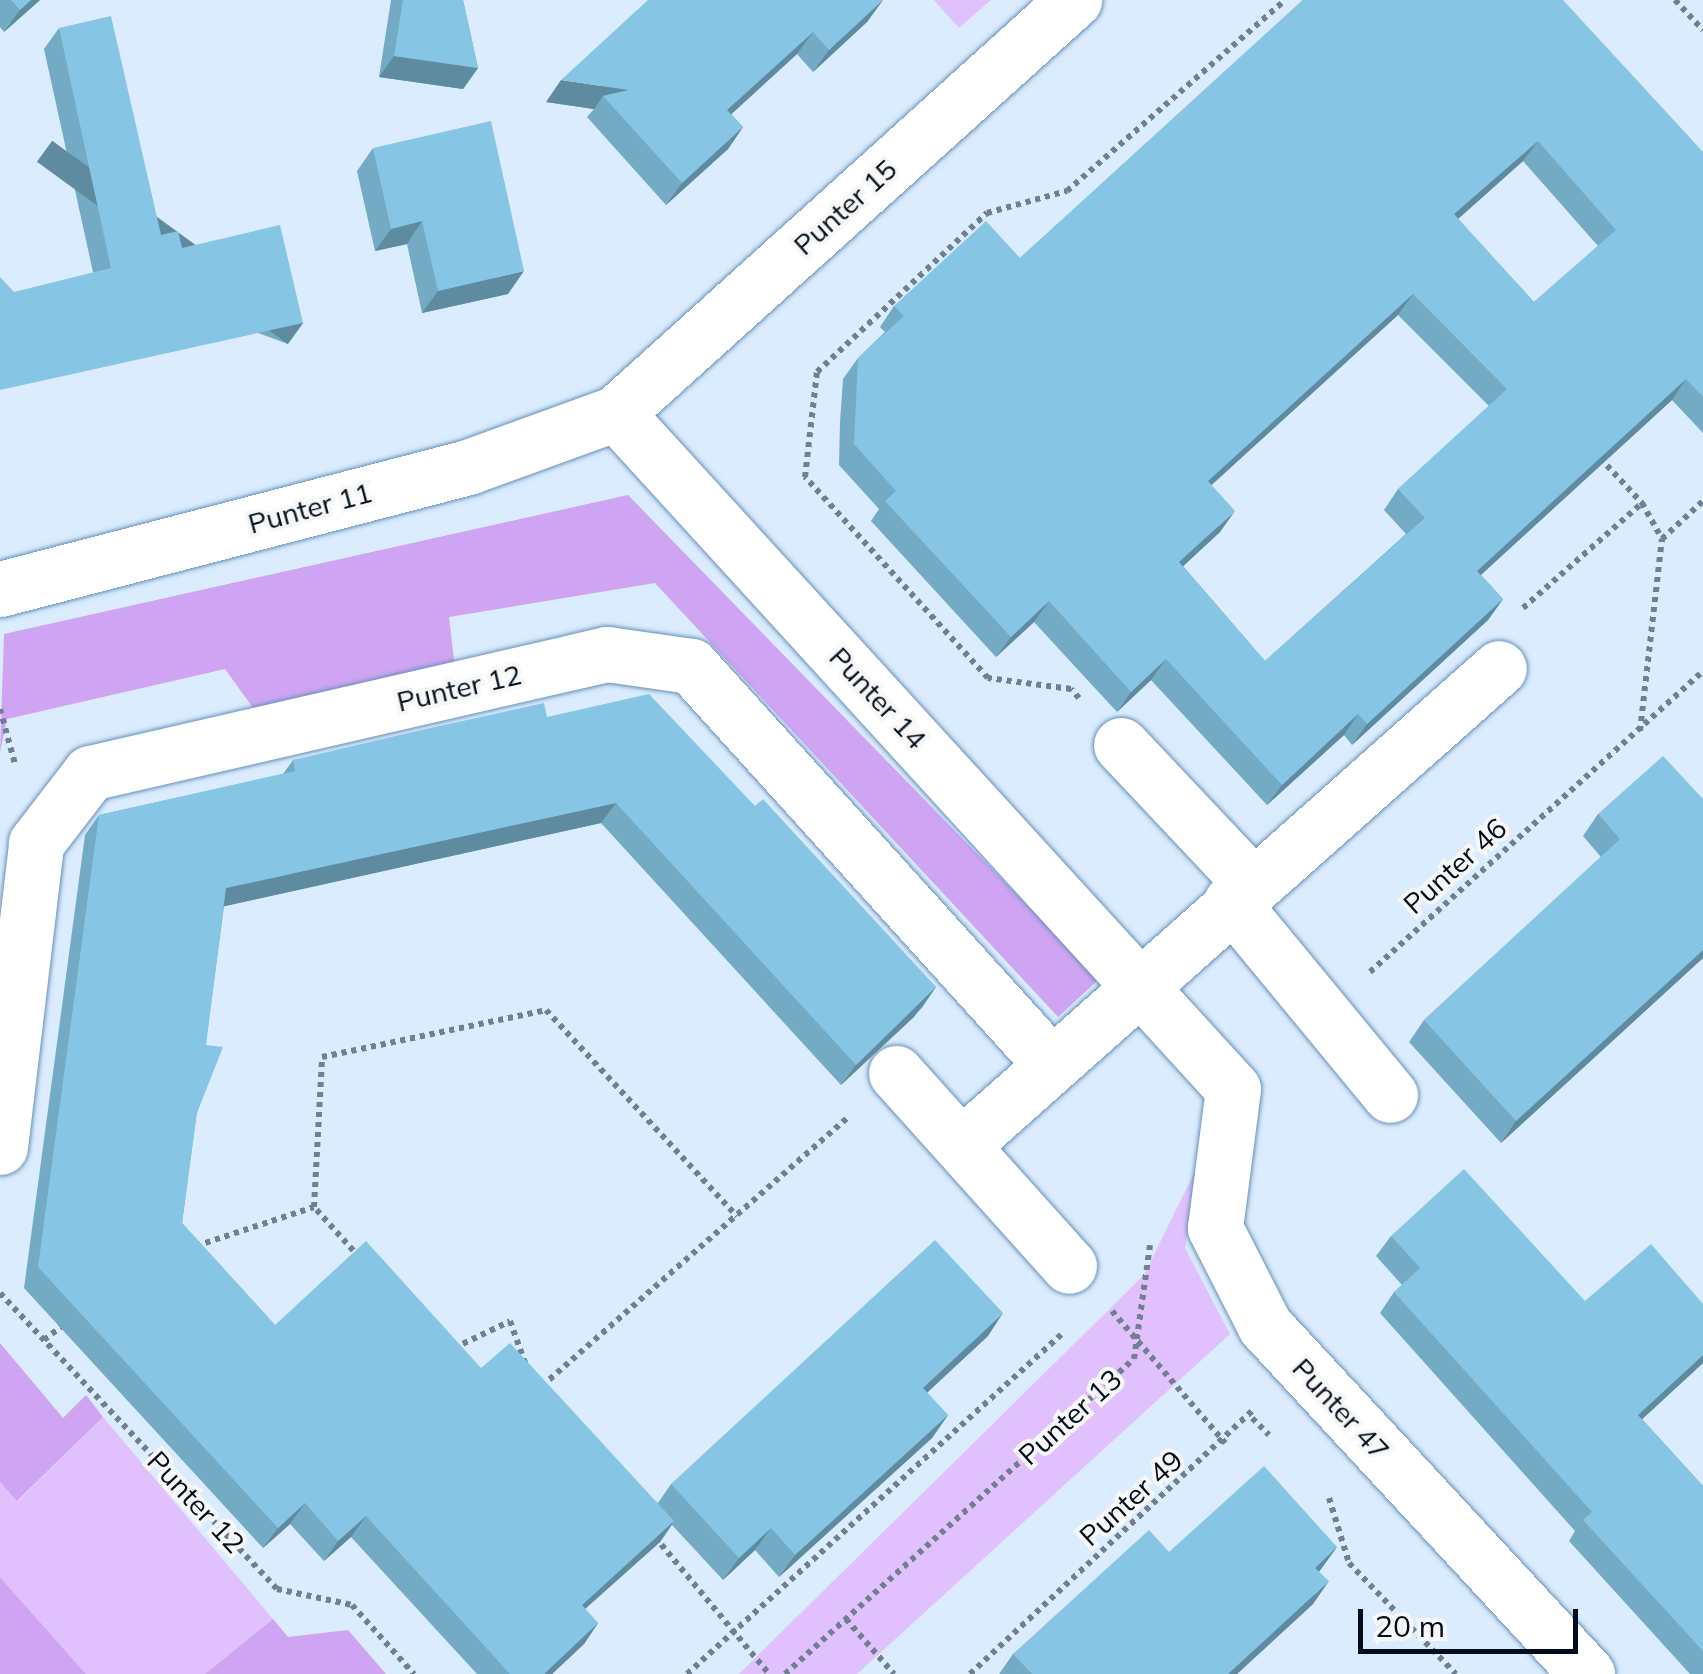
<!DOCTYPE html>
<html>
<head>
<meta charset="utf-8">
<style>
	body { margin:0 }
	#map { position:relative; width:1703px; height:1674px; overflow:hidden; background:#daecfe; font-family:Mulish,sans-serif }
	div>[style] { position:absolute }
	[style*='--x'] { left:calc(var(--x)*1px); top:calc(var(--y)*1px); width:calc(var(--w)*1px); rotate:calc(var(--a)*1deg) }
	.green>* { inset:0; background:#e1c1fd }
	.forest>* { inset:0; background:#cfa4f3 }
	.path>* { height:6px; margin-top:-3px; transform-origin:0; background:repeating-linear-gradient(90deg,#718091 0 5px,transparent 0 10px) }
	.roads { filter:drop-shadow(0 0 2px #6690ba) drop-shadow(0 0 2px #6690ba) }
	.minor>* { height:55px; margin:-27.5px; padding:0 27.5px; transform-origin:27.5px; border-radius:27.5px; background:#fff }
	.wall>* { inset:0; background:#73aac4 }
	.shaded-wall>* { inset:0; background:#5e8ba0; transform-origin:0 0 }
	.building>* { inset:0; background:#86c6e4 }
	span { translate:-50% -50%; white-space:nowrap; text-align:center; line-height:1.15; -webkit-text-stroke:8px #f7f7f7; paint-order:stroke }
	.street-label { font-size:28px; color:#010d1c }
	.scale { position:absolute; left:1358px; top:1609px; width:220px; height:45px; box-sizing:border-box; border:5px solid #010d1c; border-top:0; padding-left:12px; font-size:30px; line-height:35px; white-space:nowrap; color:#010d1c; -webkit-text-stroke:8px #f7f7f7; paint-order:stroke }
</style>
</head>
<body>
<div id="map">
	<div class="green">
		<i style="clip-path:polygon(934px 0,991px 0,959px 28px)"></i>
		<i style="clip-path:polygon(1199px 1163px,1185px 1248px,1230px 1334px,857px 1674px,739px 1674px,1144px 1275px)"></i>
		<i style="clip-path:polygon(103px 1417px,273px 1619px,205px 1674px,86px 1674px,0 1577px,0 1482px,18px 1501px)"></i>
	</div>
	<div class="forest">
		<i style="clip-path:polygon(628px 495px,1099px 979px,1058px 1017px,655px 583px,449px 617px,455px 668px,256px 712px,225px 669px,7px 719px,0 752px,4px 634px)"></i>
		<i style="clip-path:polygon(0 1343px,63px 1418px,86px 1395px,103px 1417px,17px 1501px,0 1482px)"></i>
		<i style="clip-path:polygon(0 1577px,86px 1674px,0 1674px)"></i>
		<i style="clip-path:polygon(273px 1619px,288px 1637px,348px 1630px,386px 1674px,205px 1674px)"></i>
	</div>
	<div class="path">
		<i style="--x:1675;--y:0;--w:41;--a:47"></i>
		<i style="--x:1600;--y:458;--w:62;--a:47"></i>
		<i style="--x:1642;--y:503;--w:41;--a:60.9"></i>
		<i style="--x:1662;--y:539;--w:56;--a:-42.8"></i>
		<i style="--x:1523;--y:608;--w:159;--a:-41.4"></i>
		<i style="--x:1079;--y:698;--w:12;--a:-132"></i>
		<i style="--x:1071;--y:689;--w:84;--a:-172.5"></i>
		<i style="--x:988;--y:678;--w:272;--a:-132.3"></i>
		<i style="--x:805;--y:477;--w:106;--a:-83.5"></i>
		<i style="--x:817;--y:372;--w:233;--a:-43.1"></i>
		<i style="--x:987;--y:213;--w:83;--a:-15.4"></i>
		<i style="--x:1067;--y:191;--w:290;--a:-41.2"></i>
		<i style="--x:0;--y:709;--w:57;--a:74.7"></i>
		<i style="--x:1640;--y:731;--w:193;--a:-83.5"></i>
		<i style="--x:1370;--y:972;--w:449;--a:-42.1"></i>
		<i style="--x:196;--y:1246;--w:124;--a:-18.3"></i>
		<i style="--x:360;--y:1258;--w:69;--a:-132"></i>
		<i style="--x:314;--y:1207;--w:150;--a:-86.9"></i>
		<i style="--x:322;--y:1057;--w:229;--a:-11.8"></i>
		<i style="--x:546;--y:1010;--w:281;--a:47.2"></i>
		<i style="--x:0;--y:1293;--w:405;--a:46.9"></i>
		<i style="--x:277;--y:1589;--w:77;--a:12"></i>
		<i style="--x:352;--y:1605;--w:93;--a:48.1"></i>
		<i style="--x:1112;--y:1311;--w:174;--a:49.4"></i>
		<i style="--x:44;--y:1340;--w:29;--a:-38"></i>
		<i style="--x:454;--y:1348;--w:62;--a:-25.7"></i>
		<i style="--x:510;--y:1321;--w:45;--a:70.3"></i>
		<i style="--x:542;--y:1386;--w:407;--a:-41.3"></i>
		<i style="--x:1252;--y:1418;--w:24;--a:45"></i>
		<i style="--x:1329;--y:1498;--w:68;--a:72.9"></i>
		<i style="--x:1349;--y:1563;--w:154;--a:46.1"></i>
		<i style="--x:655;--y:1537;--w:178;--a:50.2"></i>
		<i style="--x:846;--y:1619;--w:73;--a:48.9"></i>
		<i style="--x:687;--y:1674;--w:509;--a:-42.21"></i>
		<i style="--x:785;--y:1674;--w:470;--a:-42.1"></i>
		<i style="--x:1134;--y:1359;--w:115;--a:-82"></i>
		<i style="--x:970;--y:1674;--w:387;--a:-43"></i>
	</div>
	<div class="roads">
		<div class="minor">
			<i style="--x:616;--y:413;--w:915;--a:47.61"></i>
			<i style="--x:1233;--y:1089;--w:140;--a:97.4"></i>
			<i style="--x:1215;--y:1228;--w:110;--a:63"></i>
			<i style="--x:1265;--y:1326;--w:474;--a:47.2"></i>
			<i style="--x:0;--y:589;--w:484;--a:-14.6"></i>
			<i style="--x:468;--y:467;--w:158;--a:-20"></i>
			<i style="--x:616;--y:413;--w:617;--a:-42.04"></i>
			<i style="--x:1121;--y:745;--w:191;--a:46.7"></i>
			<i style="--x:1231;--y:902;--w:250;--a:50.5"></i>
			<i style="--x:896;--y:1073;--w:259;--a:48.1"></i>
			<i style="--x:962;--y:1145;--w:718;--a:-41.61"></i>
			<i style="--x:0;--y:1147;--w:306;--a:-83.2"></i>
			<i style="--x:36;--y:843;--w:88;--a:-52.4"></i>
			<i style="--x:90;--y:773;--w:531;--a:-12.96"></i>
			<i style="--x:607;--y:654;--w:85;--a:8.1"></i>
			<i style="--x:691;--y:666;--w:537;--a:47.87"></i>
		</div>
	</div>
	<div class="wall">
		<i style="clip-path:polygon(0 0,40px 0,4px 32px,0 27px)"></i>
		<i style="clip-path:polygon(391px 0,463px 0,478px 68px,463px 89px,379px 77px)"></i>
		<i style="clip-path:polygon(883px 0,867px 22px,813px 72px,797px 54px,731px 114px,743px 127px,728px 149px,666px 205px,587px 117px,594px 109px,546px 102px)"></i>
		<i style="clip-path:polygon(evenodd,1303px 0,1703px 152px,1703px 433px,1672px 400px,1481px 575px,1503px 599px,1488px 620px,1352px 745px,1344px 735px,1267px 805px,1151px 680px,1117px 712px,1034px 622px,996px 657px,871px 521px,879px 509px,839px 465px,840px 422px,843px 379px,858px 358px,885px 332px,880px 327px,894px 306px,1020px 258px,1303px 0,1523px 161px,1598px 246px,1534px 302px,1458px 219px,1523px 161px,1303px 0,1398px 315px,1489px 406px,1398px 489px,1384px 510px,1406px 534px,1265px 661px,1183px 566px,1220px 532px,1211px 485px,1398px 315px)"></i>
		<i style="clip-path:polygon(59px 28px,161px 235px,303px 323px,288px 344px,93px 272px,44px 49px)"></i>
		<i style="clip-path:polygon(373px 148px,508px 294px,422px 313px,407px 244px,375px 251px,357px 171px)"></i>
		<i style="clip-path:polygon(547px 717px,755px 806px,936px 987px,922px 1008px,841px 1085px,601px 823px,224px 906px,182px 1223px,275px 1325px,481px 1368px,658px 1503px,671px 1484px,988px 1336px,927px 1393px,948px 1415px,932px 1438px,779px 1577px,755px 1550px,723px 1580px,672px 1525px,660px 1542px,585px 1609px,598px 1623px,584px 1644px,552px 1674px,477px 1674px,351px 1537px,324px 1561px,290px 1524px,263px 1548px,24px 1288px,85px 835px,99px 815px,283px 774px,293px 760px)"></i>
		<i style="clip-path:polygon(1703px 799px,1703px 958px,1501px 1143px,1409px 1042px,1424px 1020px,1601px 857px,1583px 836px,1598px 814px)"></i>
		<i style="clip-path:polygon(1391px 1236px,1585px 1301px,1703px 1304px,1703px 1363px,1642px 1419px,1703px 1486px,1703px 1674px,1690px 1674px,1569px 1541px,1575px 1531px,1380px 1313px,1394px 1292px,1402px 1285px,1376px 1256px)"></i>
		<i style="clip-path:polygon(1337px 1547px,1319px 1572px,1313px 1604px,1237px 1674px,999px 1674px,1013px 1654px,1169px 1552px)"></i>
	</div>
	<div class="shaded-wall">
		<i style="clip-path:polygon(31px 0,40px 0,4px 32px,20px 10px)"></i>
		<i style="clip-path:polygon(883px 0,867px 22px,813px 72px,829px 50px)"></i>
		<i style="clip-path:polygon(813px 32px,797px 54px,712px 132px,727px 110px)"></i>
		<i style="clip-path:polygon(394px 56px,478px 68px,463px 89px,379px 77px)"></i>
		<i style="clip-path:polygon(561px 80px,629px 90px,603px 96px,594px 109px,546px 102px)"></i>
		<i style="clip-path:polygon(743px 127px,728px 149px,666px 205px,682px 183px)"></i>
		<i style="clip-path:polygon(1538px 141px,1523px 161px,1440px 235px,1454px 214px)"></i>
		<i style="clip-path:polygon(422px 221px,407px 244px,375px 251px,391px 229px)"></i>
		<i style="clip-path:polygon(524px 271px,508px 294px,422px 313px,438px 291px)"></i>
		<i style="clip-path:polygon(1413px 294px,1398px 315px,1193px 502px,1208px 481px)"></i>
		<i style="left:303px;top:323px;width:26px;height:310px;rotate:126deg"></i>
		<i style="clip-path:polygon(1686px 379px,1672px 400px,1462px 592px,1477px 571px)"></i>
		<i style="clip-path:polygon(1235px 511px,1220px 532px,1165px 583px,1179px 562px)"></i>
		<i style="clip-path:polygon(1503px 599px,1488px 620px,1352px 745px,1367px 724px)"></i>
		<i style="clip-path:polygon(1049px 601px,1034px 622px,996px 657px,1011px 637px)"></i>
		<i style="clip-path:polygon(1166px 659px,1151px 680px,1117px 712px,1131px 692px)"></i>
		<i style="clip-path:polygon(1358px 714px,1344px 735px,1267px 805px,1282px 785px)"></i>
		<i style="clip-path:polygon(616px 803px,601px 823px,212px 909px,226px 888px)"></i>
		<i style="clip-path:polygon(1703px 950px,1703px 958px,1501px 1143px,1516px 1121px)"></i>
		<i style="clip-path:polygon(936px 987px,914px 1017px,841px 1085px,856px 1065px)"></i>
		<i style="clip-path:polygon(1003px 1313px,988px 1336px,907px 1411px,923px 1388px)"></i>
		<i style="clip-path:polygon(1703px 1355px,1703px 1363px,1624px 1436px,1638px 1415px)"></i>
		<i style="clip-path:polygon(948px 1415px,932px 1438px,779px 1577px,795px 1555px)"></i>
		<i style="clip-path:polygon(305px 1503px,290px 1524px,263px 1548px,278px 1528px)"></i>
		<i style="clip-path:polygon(366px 1516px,351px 1537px,324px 1561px,338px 1541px)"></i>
		<i style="clip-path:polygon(674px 1521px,660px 1542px,567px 1625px,582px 1605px)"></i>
		<i style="clip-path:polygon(771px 1528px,755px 1550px,723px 1580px,739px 1558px)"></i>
		<i style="clip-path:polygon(1337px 1547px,1321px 1569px,1299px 1590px,1315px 1568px)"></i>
		<i style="clip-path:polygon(1329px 1581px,1313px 1604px,1237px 1674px,1228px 1674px)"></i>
		<i style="clip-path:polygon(598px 1623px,584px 1644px,552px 1674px,544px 1674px)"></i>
	</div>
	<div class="building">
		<i style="clip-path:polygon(11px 0,31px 0,20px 10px)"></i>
		<i style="clip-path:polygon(403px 0,463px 0,478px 68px,394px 56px)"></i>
		<i style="clip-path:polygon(648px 0,883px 0,829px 50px,813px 32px,727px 110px,743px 127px,682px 183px,603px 96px,629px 90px,561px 80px)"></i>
		<i style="clip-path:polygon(evenodd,1303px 0,1563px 0,1703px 152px,1703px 397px,1686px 379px,1477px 571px,1503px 599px,1367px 724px,1358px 714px,1282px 785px,1166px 659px,1131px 692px,1049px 601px,1011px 637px,885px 501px,896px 491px,854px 444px,858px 358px,904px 316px,894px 306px,986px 221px,1020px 258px,1303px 0,1538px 141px,1616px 230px,1534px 302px,1454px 214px,1538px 141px,1303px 0,1413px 294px,1507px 389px,1398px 489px,1425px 518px,1265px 661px,1179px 562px,1235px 511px,1208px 481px,1413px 294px)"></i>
		<i style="clip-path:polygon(111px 16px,161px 235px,178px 231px,182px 248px,280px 225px,303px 323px,0 390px,0 277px,14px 292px,111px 268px,59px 28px)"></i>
		<i style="clip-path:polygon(491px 121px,524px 271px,438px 291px,422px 221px,391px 229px,373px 148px)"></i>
		<i style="clip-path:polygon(649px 694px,755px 806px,763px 799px,936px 987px,856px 1065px,616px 803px,226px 888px,206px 1045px,223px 1047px,197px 1113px,182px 1223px,275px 1325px,366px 1241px,481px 1368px,510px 1343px,674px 1521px,582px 1605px,598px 1623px,544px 1674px,510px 1674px,366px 1516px,338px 1541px,305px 1503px,278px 1528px,38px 1267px,99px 815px,295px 771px,293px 760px,417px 731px,544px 703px,547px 717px)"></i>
		<i style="clip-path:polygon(1663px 756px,1703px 799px,1703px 950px,1516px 1121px,1424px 1020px,1620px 839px,1598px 814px)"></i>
		<i style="clip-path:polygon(1464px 1169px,1585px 1301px,1651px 1244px,1703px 1304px,1703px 1355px,1638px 1415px,1703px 1486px,1703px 1651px,1583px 1520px,1592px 1512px,1394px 1292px,1420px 1268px,1391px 1236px)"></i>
		<i style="clip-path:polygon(935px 1240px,1003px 1313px,923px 1388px,948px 1415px,795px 1555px,771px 1528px,739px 1558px,671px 1484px)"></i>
		<i style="clip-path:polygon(1264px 1466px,1337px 1547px,1315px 1568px,1329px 1581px,1228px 1674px,1032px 1674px,1013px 1654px,1149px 1530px,1169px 1552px)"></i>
	</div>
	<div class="street-label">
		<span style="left:845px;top:207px;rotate:-42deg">Punter 15</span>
		<span style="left:310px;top:508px;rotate:-15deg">Punter 11</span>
		<span style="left:459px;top:688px;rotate:-13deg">Punter 12</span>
		<span style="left:878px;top:698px;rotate:47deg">Punter 14</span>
		<span style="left:1455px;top:866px;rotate:-42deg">Punter 46</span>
		<span style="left:1341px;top:1409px;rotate:47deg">Punter 47</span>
		<span style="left:1070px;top:1417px;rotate:-42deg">Punter 13</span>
		<span style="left:1131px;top:1498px;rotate:-42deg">Punter 49</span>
		<span style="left:196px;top:1502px;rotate:47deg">Punter 12</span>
	</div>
	<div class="scale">20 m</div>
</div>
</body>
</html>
